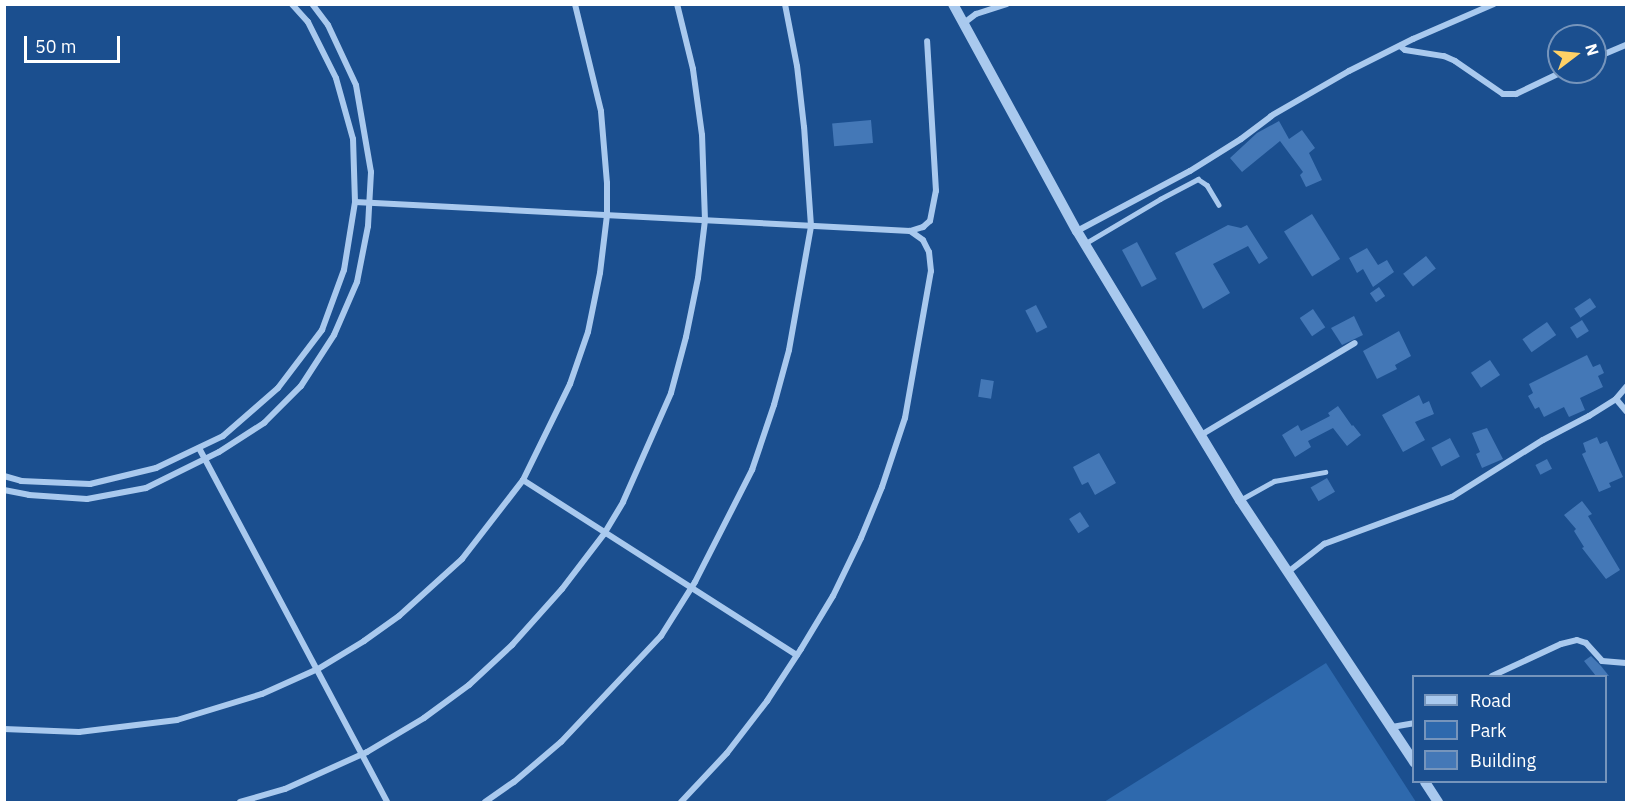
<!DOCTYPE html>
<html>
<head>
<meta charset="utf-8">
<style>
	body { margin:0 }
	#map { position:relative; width:1631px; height:807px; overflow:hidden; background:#1b4f8f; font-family:"IBM Plex Sans",sans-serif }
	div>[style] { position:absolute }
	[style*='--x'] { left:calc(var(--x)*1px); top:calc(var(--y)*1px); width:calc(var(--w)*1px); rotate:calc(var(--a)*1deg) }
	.green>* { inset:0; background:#2e69ad }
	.building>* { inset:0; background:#4478b7; transform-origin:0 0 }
	.service>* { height:4.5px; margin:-2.25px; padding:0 2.25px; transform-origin:2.25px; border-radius:2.25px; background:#a9c9ee }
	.minor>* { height:6px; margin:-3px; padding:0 3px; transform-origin:3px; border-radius:3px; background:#a9c9ee }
	.tertiary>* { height:10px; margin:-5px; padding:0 5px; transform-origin:5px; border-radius:5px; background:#a9c9ee }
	span { translate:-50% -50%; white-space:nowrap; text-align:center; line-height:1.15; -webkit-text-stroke:6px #1b4f8f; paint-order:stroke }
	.frame { position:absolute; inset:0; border:6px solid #fff; pointer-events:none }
	.legend { position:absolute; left:1412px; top:675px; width:195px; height:108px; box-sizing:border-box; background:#1b4f8f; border:2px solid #7695bc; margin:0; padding:8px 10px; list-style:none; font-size:18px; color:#fff }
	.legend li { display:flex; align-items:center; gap:12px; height:30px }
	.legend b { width:30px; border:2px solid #7695bc }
	.north { position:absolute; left:1547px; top:24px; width:60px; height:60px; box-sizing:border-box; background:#1b4f8f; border:2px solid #7695bc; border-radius:50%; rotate:74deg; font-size:16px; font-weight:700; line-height:24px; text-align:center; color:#fff }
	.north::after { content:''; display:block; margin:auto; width:21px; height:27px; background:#ffd166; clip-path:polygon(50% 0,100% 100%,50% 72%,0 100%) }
	.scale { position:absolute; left:24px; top:36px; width:96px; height:27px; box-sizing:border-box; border:3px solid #fff; border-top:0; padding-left:8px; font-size:18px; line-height:21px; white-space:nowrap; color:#fff; -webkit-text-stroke:4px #1b4f8f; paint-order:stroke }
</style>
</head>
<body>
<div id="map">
	<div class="green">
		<i style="clip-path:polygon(1326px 663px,1416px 802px,1104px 802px)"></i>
	</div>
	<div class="building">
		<i style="left:871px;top:120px;width:23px;height:39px;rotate:85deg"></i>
		<i style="clip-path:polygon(1279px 121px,1289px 139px,1302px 130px,1315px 148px,1309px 153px,1322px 180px,1306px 187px,1300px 175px,1303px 172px,1280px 141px,1242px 172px,1230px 158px,1257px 133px)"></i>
		<i style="left:1312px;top:214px;width:53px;height:33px;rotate:58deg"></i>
		<i style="clip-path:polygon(1228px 225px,1241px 228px,1247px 225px,1268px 258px,1259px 264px,1248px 246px,1213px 264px,1230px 293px,1203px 309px,1175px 253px)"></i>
		<i style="left:1137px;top:242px;width:42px;height:17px;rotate:62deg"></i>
		<i style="clip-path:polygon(1367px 248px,1378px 265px,1387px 260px,1394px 272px,1373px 287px,1363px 269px,1357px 273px,1349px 258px)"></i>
		<i style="left:1426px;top:256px;width:16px;height:29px;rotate:52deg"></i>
		<i style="left:1379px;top:287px;width:11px;height:11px;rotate:56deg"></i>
		<i style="left:1590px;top:298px;width:11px;height:19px;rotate:56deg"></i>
		<i style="left:1036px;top:305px;width:25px;height:12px;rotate:63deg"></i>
		<i style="left:1313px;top:309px;width:22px;height:16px;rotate:56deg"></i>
		<i style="clip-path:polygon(1354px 316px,1363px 335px,1342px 345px,1331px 328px)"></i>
		<i style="left:1582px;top:320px;width:13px;height:14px;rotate:58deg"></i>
		<i style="left:1547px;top:322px;width:16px;height:30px;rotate:55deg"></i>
		<i style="clip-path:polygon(1399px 331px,1411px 356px,1395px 365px,1397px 369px,1377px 379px,1363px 351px)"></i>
		<i style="clip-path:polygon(1587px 355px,1593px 367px,1600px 364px,1604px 373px,1598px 376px,1603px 387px,1580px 398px,1585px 410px,1569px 417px,1564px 407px,1544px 417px,1539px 407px,1535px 409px,1528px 396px,1533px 393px,1529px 384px)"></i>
		<i style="left:1490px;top:360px;width:18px;height:23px;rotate:56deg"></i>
		<i style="left:981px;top:379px;width:13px;height:18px;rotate:9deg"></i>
		<i style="clip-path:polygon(1419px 395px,1423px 404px,1429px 401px,1434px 414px,1415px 422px,1425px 440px,1403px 452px,1382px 415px)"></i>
		<i style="clip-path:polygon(1338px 406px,1352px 426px,1353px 425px,1361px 435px,1347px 446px,1333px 428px,1308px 441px,1311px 447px,1295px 457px,1282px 435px,1298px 425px,1301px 431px,1330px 416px,1328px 413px)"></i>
		<i style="clip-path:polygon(1487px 428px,1503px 459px,1482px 468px,1476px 454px,1480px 452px,1472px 433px)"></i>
		<i style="clip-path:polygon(1597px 437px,1600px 444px,1607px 441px,1623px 477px,1609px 483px,1611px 487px,1599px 492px,1582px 454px,1586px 452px,1583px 443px)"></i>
		<i style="left:1450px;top:438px;width:21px;height:21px;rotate:62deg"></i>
		<i style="clip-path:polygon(1099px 453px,1116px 483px,1095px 495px,1088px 482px,1082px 485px,1073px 467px)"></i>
		<i style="left:1547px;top:459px;width:11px;height:13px;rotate:63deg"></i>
		<i style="left:1327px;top:478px;width:16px;height:19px;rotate:60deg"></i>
		<i style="clip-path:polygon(1582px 501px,1592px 514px,1588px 516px,1620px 570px,1606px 579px,1582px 548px,1584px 547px,1574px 531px,1576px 529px,1564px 515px)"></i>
		<i style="left:1080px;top:512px;width:17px;height:13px;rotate:57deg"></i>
		<i style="clip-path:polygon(1591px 656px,1601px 666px,1609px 676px,1596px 676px,1584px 661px)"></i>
	</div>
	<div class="service">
		<i style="--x:1086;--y:243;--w:86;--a:-30.7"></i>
		<i style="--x:1160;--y:199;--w:43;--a:-27.8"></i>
		<i style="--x:1198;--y:179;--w:11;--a:34"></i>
		<i style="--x:1207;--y:185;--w:23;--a:59"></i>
		<i style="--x:1240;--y:500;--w:39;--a:-29"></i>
		<i style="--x:1274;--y:481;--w:52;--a:-10"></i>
	</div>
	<div class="minor">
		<i style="--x:964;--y:23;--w:15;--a:-37"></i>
		<i style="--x:976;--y:14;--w:32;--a:-18"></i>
		<i style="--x:1400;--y:46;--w:6;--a:39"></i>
		<i style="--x:1405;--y:50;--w:39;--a:9"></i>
		<i style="--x:1444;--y:56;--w:12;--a:24"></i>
		<i style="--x:1455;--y:61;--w:58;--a:34.5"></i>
		<i style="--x:1503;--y:94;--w:13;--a:0"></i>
		<i style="--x:1516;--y:94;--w:51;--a:-25.6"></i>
		<i style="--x:1595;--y:58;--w:34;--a:-23"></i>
		<i style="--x:355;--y:202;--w:556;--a:2.99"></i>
		<i style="--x:910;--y:231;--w:14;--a:-17"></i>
		<i style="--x:923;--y:227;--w:9;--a:-41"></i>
		<i style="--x:930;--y:221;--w:31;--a:-79"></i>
		<i style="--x:936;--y:191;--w:150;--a:-93.4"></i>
		<i style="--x:1077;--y:231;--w:128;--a:-28"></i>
		<i style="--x:1190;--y:171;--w:60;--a:-32.1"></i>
		<i style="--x:1241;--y:139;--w:38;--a:-37"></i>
		<i style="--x:1271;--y:116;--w:90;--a:-30"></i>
		<i style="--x:1349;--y:71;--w:72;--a:-26.6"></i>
		<i style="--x:1413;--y:39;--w:88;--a:-23.4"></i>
		<i style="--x:1616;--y:399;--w:16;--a:50"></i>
		<i style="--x:1201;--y:435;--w:179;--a:-30.9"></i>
		<i style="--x:199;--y:448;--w:401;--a:62"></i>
		<i style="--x:4;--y:476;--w:18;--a:16"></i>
		<i style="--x:21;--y:481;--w:69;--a:2.5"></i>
		<i style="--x:90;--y:484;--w:68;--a:-13.6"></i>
		<i style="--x:156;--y:468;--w:74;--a:-25.5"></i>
		<i style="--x:223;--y:436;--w:73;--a:-41.1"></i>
		<i style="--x:278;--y:388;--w:73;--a:-52.8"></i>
		<i style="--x:322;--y:330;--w:64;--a:-69.9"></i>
		<i style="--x:344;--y:270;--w:69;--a:-80.8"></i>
		<i style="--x:355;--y:202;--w:63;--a:-91.8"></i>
		<i style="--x:353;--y:139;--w:63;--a:-105.6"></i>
		<i style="--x:336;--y:78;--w:63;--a:-116.6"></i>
		<i style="--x:308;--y:22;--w:24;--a:-132"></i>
		<i style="--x:523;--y:480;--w:325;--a:32.6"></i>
		<i style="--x:4;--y:490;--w:25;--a:11"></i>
		<i style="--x:29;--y:495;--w:58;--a:3.9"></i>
		<i style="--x:87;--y:499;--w:60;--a:-10.6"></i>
		<i style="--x:146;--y:488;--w:81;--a:-26.3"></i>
		<i style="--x:219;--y:452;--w:54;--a:-32.8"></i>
		<i style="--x:264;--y:423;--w:52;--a:-45"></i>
		<i style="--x:301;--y:386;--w:61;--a:-57.1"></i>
		<i style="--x:334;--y:335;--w:58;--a:-66.5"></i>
		<i style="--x:357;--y:282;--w:57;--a:-78.9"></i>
		<i style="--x:368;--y:226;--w:54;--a:-86.8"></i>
		<i style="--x:371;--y:172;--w:88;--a:-99.8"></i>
		<i style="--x:356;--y:85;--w:66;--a:-115"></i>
		<i style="--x:328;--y:25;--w:26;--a:-127"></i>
		<i style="--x:1288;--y:572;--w:46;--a:-37.9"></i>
		<i style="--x:1324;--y:544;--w:136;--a:-20.2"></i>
		<i style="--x:1452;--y:497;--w:107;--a:-32.1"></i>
		<i style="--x:1543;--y:440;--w:52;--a:-27.6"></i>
		<i style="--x:1589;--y:416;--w:32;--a:-32"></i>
		<i style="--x:1616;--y:399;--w:16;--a:-50"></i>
		<i style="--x:1492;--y:676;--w:76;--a:-24.9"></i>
		<i style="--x:1561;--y:644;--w:16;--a:-14"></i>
		<i style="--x:1577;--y:640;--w:9;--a:18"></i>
		<i style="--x:1586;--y:643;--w:24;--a:48"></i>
		<i style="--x:1602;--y:661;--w:24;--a:5"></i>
		<i style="--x:1392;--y:727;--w:22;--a:-10"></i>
		<i style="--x:4;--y:729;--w:75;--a:2.3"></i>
		<i style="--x:79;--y:732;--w:99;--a:-7"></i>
		<i style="--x:177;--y:720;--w:89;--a:-17"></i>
		<i style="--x:262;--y:694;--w:61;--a:-24.1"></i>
		<i style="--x:318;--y:669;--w:54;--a:-31.3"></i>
		<i style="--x:364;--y:641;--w:43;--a:-35.5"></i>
		<i style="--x:399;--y:616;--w:85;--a:-42.1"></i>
		<i style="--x:462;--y:559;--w:100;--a:-52.3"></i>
		<i style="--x:523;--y:480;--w:107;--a:-63.9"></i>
		<i style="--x:570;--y:384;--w:55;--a:-70.9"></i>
		<i style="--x:588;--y:332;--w:60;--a:-78.5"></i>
		<i style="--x:600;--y:273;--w:58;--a:-83.1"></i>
		<i style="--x:607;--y:215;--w:32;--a:-90"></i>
		<i style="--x:607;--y:183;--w:72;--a:-94.8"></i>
		<i style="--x:601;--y:111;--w:110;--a:-103.7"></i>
		<i style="--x:240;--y:802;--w:47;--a:-16.1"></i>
		<i style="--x:285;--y:789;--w:90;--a:-24.3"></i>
		<i style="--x:367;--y:752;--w:66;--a:-30.8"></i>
		<i style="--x:424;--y:718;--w:56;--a:-36.3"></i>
		<i style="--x:469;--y:685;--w:59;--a:-42.9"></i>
		<i style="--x:512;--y:645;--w:75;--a:-48.2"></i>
		<i style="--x:562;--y:589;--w:69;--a:-52.6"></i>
		<i style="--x:604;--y:534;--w:37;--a:-59"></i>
		<i style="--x:623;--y:502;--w:119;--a:-66.2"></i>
		<i style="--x:671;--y:393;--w:58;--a:-75"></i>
		<i style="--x:686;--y:337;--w:60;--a:-78.5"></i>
		<i style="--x:698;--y:278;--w:58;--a:-83.1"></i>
		<i style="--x:705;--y:220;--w:85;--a:-92"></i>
		<i style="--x:702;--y:135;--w:67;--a:-97.8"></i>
		<i style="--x:693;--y:69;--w:67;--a:-103.8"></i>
		<i style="--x:485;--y:802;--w:35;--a:-35"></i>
		<i style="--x:514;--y:782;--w:62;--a:-40.4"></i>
		<i style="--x:561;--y:742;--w:146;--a:-46.7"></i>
		<i style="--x:661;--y:636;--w:64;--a:-57.8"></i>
		<i style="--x:695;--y:582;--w:126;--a:-63"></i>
		<i style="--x:752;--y:470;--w:69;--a:-71.3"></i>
		<i style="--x:774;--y:405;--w:57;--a:-74.7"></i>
		<i style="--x:789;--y:350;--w:126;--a:-79.9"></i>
		<i style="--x:811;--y:226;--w:99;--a:-94"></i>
		<i style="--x:804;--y:127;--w:61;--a:-96.5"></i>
		<i style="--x:797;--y:66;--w:63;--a:-101"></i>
		<i style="--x:681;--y:802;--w:67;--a:-46.8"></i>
		<i style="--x:727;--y:753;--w:66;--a:-52.4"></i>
		<i style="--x:767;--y:701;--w:62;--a:-56.8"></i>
		<i style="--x:801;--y:649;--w:62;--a:-58.9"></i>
		<i style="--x:833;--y:596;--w:64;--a:-64.2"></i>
		<i style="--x:861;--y:538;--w:55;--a:-67.6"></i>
		<i style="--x:882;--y:487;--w:73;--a:-71.6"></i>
		<i style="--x:905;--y:418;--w:149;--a:-80"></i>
		<i style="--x:931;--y:271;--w:19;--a:-96"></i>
		<i style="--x:929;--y:252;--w:13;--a:-117"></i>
		<i style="--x:923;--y:240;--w:16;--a:-145"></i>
	</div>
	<div class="tertiary">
		<i style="--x:953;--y:4;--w:259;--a:61.4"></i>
		<i style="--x:1077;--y:231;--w:315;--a:58.8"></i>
		<i style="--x:1240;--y:500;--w:315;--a:56.4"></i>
		<i style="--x:1425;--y:782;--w:24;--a:57"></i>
	</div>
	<div class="frame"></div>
	<ul class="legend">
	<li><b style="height:8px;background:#a9c9ee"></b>Road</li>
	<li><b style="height:16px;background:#2e69ad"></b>Park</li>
	<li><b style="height:16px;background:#4478b7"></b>Building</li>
	</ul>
	<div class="north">N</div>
	<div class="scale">50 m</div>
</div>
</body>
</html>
